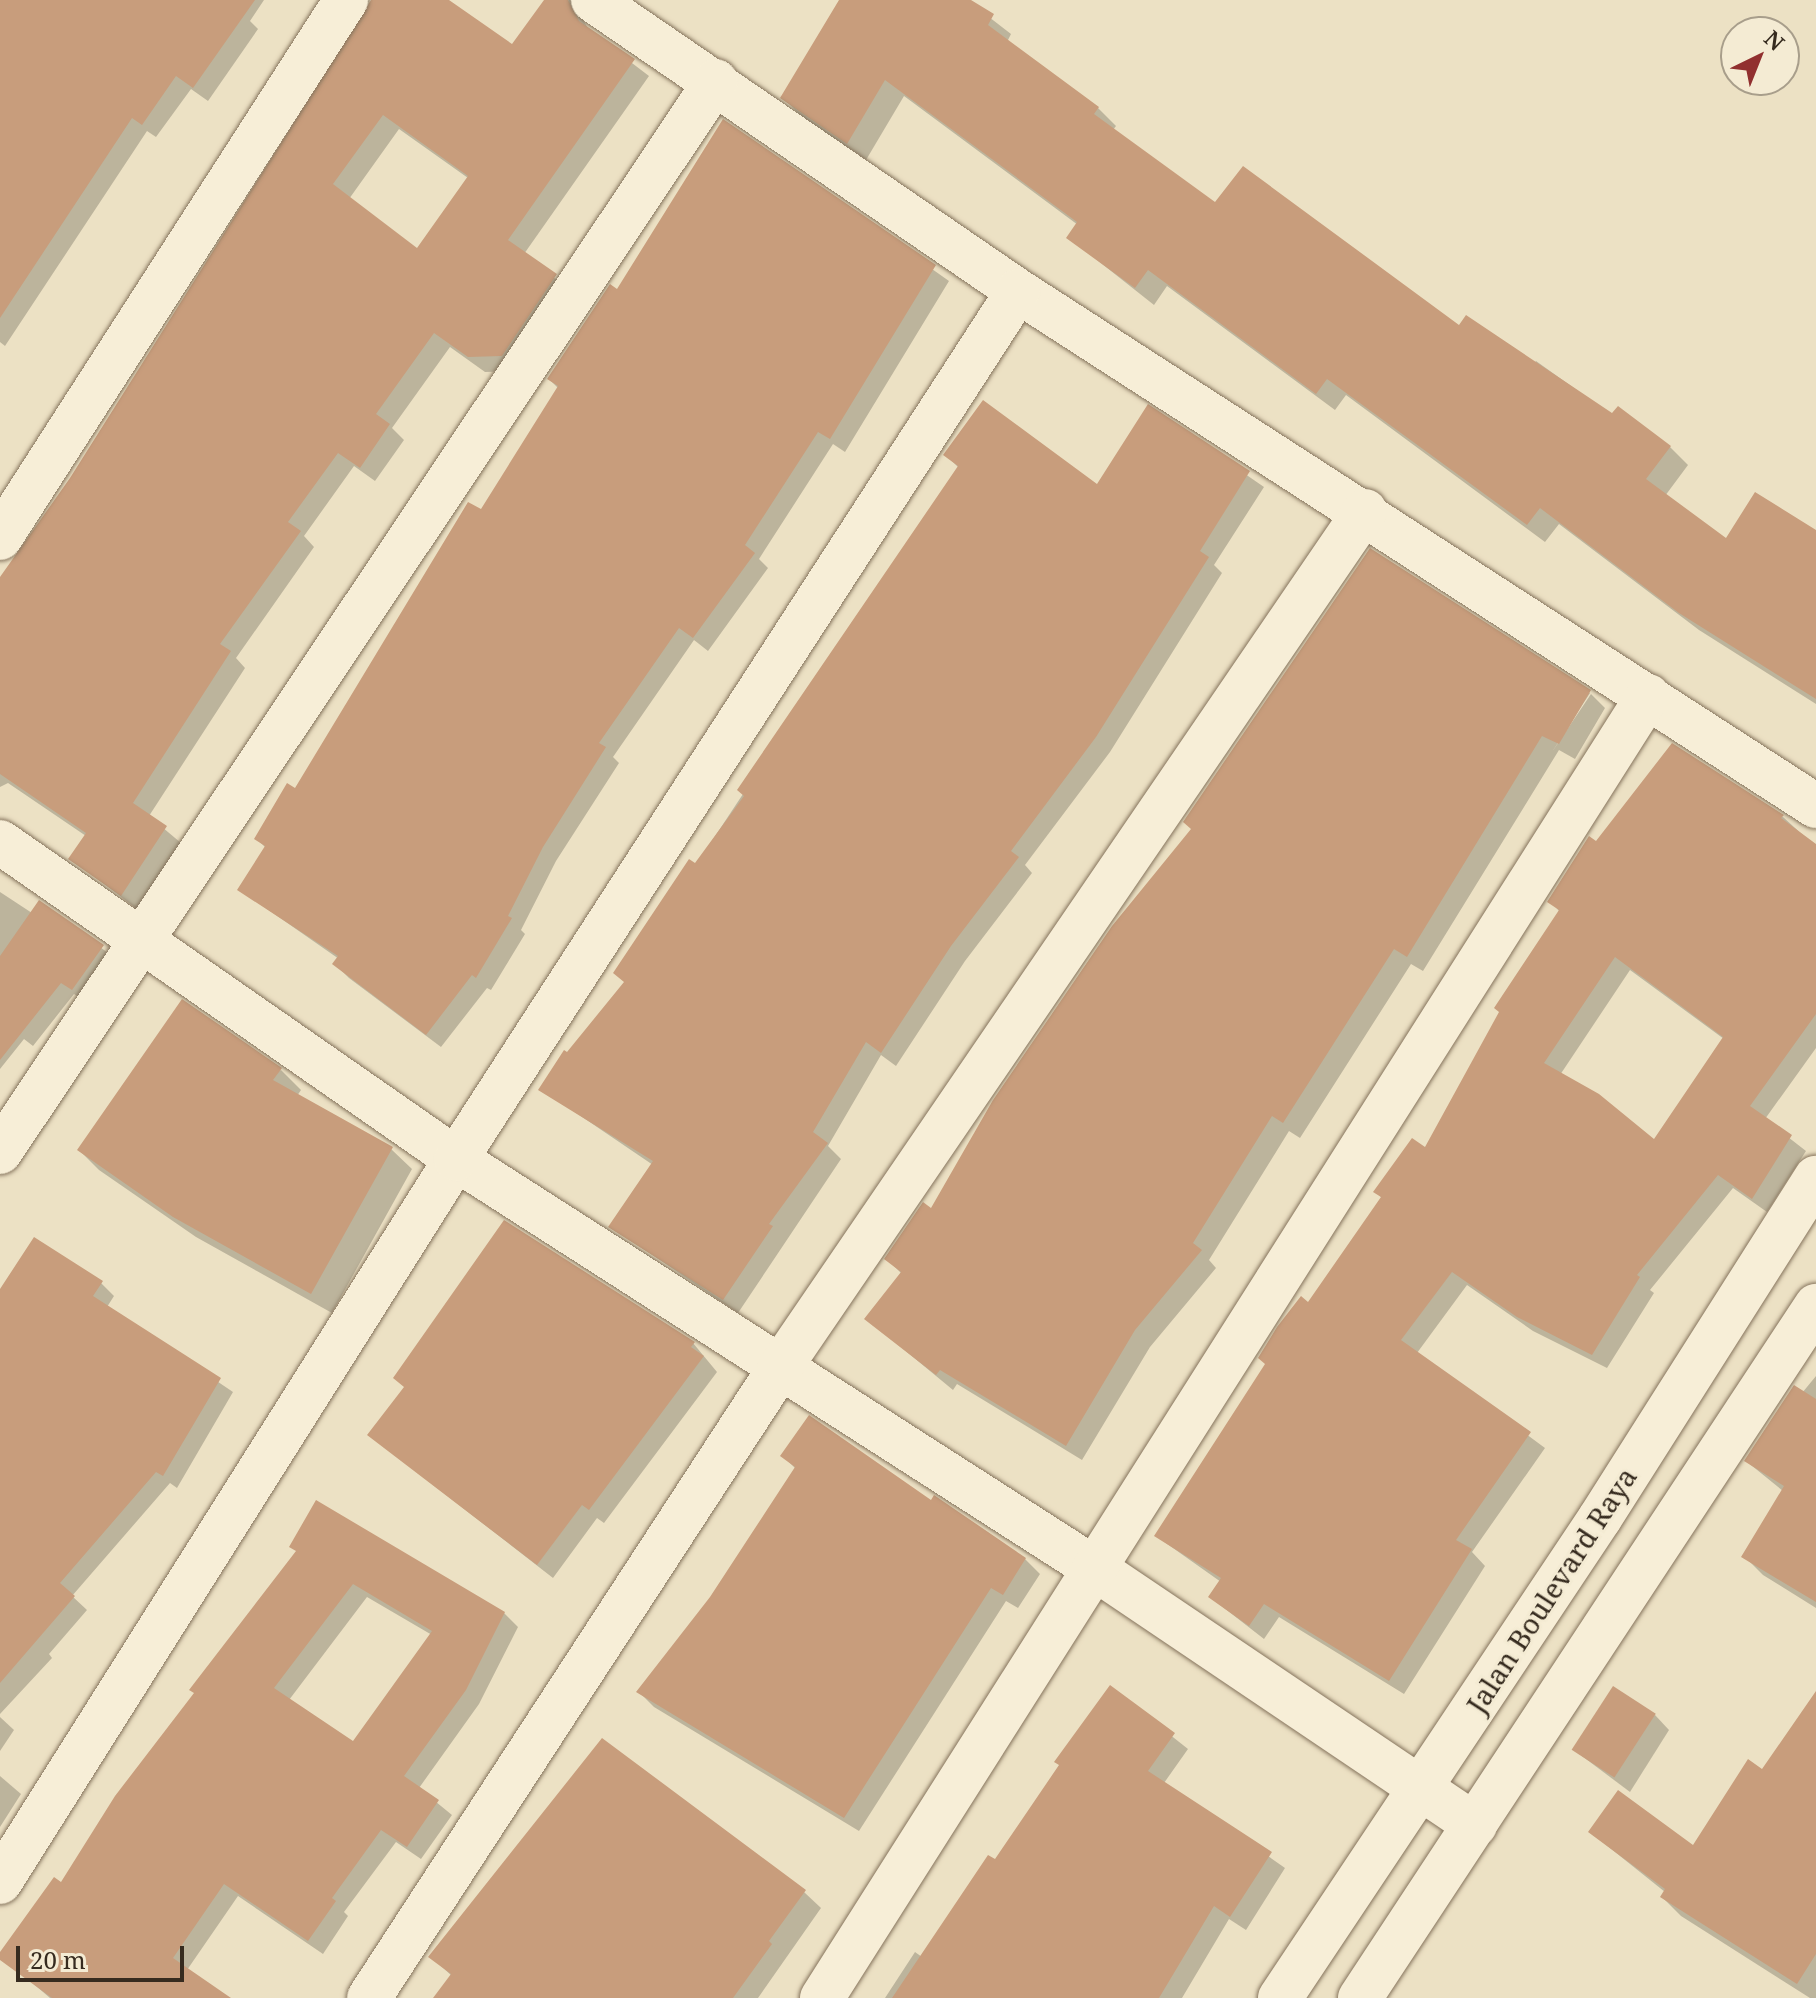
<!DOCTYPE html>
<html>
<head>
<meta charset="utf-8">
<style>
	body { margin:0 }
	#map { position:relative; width:1816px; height:1998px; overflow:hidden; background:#ece1c4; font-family:"Noto Serif",serif }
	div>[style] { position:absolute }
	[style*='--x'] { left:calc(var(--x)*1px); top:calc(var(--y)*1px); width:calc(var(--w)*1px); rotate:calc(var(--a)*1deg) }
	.shadow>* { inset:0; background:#0003 }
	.building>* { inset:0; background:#c89d7c; transform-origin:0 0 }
	.roads { filter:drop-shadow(0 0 2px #85735c) drop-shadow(0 0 2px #85735c) }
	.minor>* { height:44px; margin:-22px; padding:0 22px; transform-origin:22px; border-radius:22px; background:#f7eed7 }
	span { translate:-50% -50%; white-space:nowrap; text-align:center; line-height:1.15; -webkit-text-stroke:6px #f4ebd3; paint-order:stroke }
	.street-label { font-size:28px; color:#362b1f }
	.north { position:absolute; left:1720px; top:16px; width:80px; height:80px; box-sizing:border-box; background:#f4ebd3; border:2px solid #a89e8b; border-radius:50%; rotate:43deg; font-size:22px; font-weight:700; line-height:32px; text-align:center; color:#362b1f }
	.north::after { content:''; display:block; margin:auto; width:28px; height:36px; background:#91302f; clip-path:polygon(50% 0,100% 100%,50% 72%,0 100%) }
	.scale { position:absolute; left:16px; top:1946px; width:168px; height:36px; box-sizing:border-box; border:4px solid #362b1f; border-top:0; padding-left:10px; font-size:24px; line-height:28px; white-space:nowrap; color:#362b1f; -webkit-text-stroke:6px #f4ebd3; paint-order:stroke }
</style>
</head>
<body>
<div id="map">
	<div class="shadow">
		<i style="clip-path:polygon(0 0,264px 0,250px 21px,258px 29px,208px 101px,191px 89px,156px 137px,147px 131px,5px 346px,0 342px)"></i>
		<i style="clip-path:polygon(evenodd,373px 0,446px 0,513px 47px,546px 0,570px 0,590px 31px,649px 76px,524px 254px,571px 291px,517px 371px,485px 372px,450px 347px,392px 428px,404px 440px,375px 481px,354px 466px,304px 536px,314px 547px,236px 658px,245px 668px,149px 816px,181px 843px,137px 909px,70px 858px,86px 836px,8px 783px,0 787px,0 583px,71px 480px,373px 0,399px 129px,468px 178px,417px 251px,349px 199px,399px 129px)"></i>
		<i style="clip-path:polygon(841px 0,967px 0,1011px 34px,1007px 42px,1098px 108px,1116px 126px,1113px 130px,1216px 205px,1532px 366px,1536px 361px,1613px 416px,1670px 447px,1688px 465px,1665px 496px,1726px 540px,1816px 533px,1816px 704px,1699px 630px,1559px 524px,1545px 542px,1346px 395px,1335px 410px,1167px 286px,1154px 305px,1068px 237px,1078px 225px,904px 96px,866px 160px,800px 115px,782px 97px)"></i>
		<i style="clip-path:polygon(724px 122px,949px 281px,845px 452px,833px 444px,759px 559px,768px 568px,708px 651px,694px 640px,613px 757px,619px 763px,556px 861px,521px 930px,525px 934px,491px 990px,487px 988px,441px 1047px,349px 978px,335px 964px,339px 959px,240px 890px,266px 848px,257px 839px,296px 791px,482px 512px,559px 389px,549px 379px,618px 291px)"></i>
		<i style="clip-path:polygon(1148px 407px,1264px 487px,1214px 565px,1222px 573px,1110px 752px,1025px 865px,1032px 873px,965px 961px,896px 1066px,881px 1055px,828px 1146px,841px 1159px,738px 1313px,611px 1227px,653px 1165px,541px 1089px,626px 983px,696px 865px,959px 468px,946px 455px,1098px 487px)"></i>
		<i style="clip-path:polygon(1371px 551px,1590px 693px,1552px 752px,1591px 694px,1605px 708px,1575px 759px,1559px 750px,1423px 971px,1411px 964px,1300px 1138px,1289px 1131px,1209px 1260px,1216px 1268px,1150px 1347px,1082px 1460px,957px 1384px,953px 1390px,867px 1319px,902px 1274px,887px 1259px,932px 1211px,1193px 830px)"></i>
		<i style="clip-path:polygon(evenodd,1672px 745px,1783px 817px,1816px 847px,1816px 1048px,1765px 1119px,1806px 1151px,1767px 1212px,1733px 1188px,1650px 1290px,1654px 1293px,1607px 1368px,1533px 1331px,1467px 1285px,1417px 1353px,1545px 1448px,1472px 1552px,1485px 1566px,1404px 1694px,1279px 1617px,1264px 1639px,1210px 1597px,1221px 1582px,1156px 1536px,1382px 1198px,1375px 1191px,1425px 1150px,1560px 912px,1550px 901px,1672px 745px,1630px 970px,1724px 1039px,1654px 1142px,1560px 1075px,1630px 970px)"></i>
		<i style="clip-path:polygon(0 892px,32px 913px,40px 902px,116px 959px,86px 1002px,74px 994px,33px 1046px,24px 1039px,0 1069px)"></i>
		<i style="clip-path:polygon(281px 1070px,301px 1090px,297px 1096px,391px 1149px,412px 1169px,332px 1313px,196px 1237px,99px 1170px,79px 1150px)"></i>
		<i style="clip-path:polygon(101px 1283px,114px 1296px,107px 1307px,233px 1392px,177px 1488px,170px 1483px,72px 1596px,87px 1610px,49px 1654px,52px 1658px,0 1714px,0 1291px)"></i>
		<i style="clip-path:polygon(693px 1343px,717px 1372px,604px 1523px,597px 1518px,553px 1578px,369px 1435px)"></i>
		<i style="clip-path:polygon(1816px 1376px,1816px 1608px,1763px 1575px,1744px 1556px,1783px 1491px,1746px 1461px)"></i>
		<i style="clip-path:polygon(783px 1456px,932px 1503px,1025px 1559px,1040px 1574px,1018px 1608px,1006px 1601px,859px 1831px,654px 1707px,639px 1692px,712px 1598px,796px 1469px)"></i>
		<i style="clip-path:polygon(evenodd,297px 1552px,504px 1613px,518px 1627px,479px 1704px,419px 1788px,452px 1815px,421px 1859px,396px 1842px,344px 1912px,348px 1916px,323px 1954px,238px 1896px,187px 1970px,227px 1998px,50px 1998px,0 1955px,62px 1885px,297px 1552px,367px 1597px,432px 1635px,353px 1744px,289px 1700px,367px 1597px)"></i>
		<i style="clip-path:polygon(1111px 1688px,1188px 1749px,1164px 1783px,1285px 1868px,1246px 1930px,1229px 1919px,1182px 1998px,885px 1998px,915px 1952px,922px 1957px,995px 1862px)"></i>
		<i style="clip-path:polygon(1816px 1694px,1816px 1998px,1810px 1998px,1681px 1916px,1662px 1897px,1665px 1892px,1590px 1832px,1694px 1848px,1763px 1771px)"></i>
		<i style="clip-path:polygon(1655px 1715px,1669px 1730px,1630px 1792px,1574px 1750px)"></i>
		<i style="clip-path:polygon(0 1717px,14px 1730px,0 1751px)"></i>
		<i style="clip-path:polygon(0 1776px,21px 1794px,0 1827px)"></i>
		<i style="clip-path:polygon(804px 1892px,821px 1908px,758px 1998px,436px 1998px,452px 1976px,431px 1957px)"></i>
	</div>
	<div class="building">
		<i style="clip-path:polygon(0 0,255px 0,193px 88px,176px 76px,142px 125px,132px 118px,0 318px)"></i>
		<i style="clip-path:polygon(evenodd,371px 0,449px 0,512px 44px,544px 0,568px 0,579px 21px,635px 59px,508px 240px,557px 274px,502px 356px,468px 357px,434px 333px,376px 414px,390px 424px,360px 468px,338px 453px,288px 522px,301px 531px,220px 644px,231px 651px,133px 803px,167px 826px,121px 896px,68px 859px,86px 833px,0 774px,0 577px,70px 478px,371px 0,383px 115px,468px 176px,417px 248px,333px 184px,383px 115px)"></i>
		<i style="clip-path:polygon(839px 0,971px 0,994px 14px,988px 25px,1099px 107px,1094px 114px,1215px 202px,1243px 166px,1459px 325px,1466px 315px,1612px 413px,1618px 406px,1671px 446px,1646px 479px,1726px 538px,1755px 492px,1816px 530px,1816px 699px,1679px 613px,1540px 508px,1527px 525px,1327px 379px,1316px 394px,1148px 270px,1135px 288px,1066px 238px,1077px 222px,885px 80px,847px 144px,780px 98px)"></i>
		<i style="clip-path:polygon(723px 119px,936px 265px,830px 439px,818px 432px,745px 545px,755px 553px,693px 638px,679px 628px,599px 743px,606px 747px,543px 847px,508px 916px,512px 918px,476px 978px,472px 975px,426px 1035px,332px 964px,338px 956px,237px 890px,265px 846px,254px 839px,287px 783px,295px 788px,468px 502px,481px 509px,558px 386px,547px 379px,610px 284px,617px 289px)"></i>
		<i style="clip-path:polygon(983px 400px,1097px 484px,1148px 404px,1250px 471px,1200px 551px,1209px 557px,1096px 737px,1011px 851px,1019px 857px,951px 946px,881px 1053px,866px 1042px,813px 1132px,828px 1143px,769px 1224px,773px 1226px,723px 1300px,608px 1227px,653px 1161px,538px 1090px,564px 1050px,567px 1052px,624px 982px,613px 973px,689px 859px,695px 863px,744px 796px,737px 790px,958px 466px,943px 455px)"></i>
		<i style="clip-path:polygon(1370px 548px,1591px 690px,1559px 744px,1542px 736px,1407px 957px,1394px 949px,1283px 1123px,1272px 1116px,1193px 1243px,1202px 1250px,1135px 1330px,1066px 1446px,940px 1370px,936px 1375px,864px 1319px,901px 1272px,884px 1259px,923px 1202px,931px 1208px,993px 1100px,1112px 926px,1191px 829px,1183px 822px)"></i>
		<i style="clip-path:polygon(evenodd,1672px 743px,1784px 815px,1781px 818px,1816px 844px,1816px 1014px,1750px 1106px,1792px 1135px,1752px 1199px,1718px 1175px,1637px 1275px,1640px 1277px,1592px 1355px,1517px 1317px,1452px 1272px,1401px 1340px,1531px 1432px,1456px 1540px,1472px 1549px,1389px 1681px,1264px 1604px,1249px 1626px,1208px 1597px,1221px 1578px,1154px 1536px,1265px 1364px,1258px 1358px,1277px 1327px,1301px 1296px,1308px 1302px,1381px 1197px,1373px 1192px,1412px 1138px,1425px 1147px,1499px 1012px,1494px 1008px,1559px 910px,1547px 902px,1589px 836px,1596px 841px,1672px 743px,1615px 957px,1723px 1037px,1654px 1139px,1599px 1094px,1544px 1063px,1615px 957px)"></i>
		<i style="clip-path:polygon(39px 900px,104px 945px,72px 990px,61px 983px,0 1060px,0 956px)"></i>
		<i style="clip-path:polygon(182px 999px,282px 1068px,273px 1080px,393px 1147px,311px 1294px,173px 1217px,77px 1150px)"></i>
		<i style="clip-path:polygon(504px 1220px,695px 1342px,691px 1347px,704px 1356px,589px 1510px,582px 1505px,537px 1565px,367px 1435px,404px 1387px,393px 1378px)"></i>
		<i style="clip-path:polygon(34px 1237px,103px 1281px,93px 1296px,221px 1378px,163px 1476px,156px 1472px,60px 1583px,75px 1596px,0 1683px,0 1289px)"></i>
		<i style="clip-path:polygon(1794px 1385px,1816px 1399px,1816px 1602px,1741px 1557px,1784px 1486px,1744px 1461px)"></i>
		<i style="clip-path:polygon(809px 1415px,931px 1500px,934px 1495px,1026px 1558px,1003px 1595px,991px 1588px,844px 1818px,636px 1692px,710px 1597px,795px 1467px,780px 1456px)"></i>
		<i style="clip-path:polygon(evenodd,316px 1500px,505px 1612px,466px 1690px,404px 1776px,439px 1800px,407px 1847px,381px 1830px,332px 1898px,336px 1901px,308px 1941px,224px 1884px,173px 1958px,231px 1998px,52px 1998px,0 1960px,0 1952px,54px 1877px,61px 1882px,115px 1796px,194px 1693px,189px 1690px,296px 1551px,289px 1547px,316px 1500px,353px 1584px,432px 1631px,353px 1741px,274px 1688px,353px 1584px)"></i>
		<i style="clip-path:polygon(1110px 1685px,1175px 1733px,1148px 1771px,1272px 1852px,1230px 1917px,1214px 1906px,1159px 1998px,892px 1998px,988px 1855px,995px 1859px,1059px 1765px,1054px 1762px)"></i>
		<i style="left:1613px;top:1686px;width:51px;height:76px;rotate:33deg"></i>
		<i style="clip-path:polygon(1816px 1691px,1816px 1954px,1797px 1984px,1660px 1897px,1665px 1889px,1588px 1832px,1618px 1790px,1693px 1845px,1748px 1759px,1762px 1769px)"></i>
		<i style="clip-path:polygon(602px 1738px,806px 1890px,769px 1941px,772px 1944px,733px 1998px,433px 1998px,451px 1974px,428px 1957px)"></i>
	</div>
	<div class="roads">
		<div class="minor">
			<i style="--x:593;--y:0;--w:515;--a:34.4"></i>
			<i style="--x:1018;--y:291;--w:950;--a:32.84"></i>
			<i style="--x:0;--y:538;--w:640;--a:-57.25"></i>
			<i style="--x:0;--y:842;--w:555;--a:34.81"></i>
			<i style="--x:456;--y:1159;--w:761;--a:32.67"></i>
			<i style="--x:1097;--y:1570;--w:456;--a:34"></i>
			<i style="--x:0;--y:1152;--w:1288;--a:-56.24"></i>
			<i style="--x:0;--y:1882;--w:855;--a:-57.76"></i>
			<i style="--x:456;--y:1159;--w:1034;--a:-57.08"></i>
			<i style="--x:369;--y:1998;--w:751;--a:-56.9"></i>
			<i style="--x:779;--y:1369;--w:1039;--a:-55.67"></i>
			<i style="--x:822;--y:1998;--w:1542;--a:-57.61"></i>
			<i style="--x:1280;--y:1998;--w:577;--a:-56.31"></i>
			<i style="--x:1600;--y:1518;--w:403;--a:-57.6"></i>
			<i style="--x:1360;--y:1998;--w:829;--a:-56.62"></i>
		</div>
	</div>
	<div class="street-label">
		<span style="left:1551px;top:1590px;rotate:-57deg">Jalan Boulevard Raya</span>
	</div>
	<div class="north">N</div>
	<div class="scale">20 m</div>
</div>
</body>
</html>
